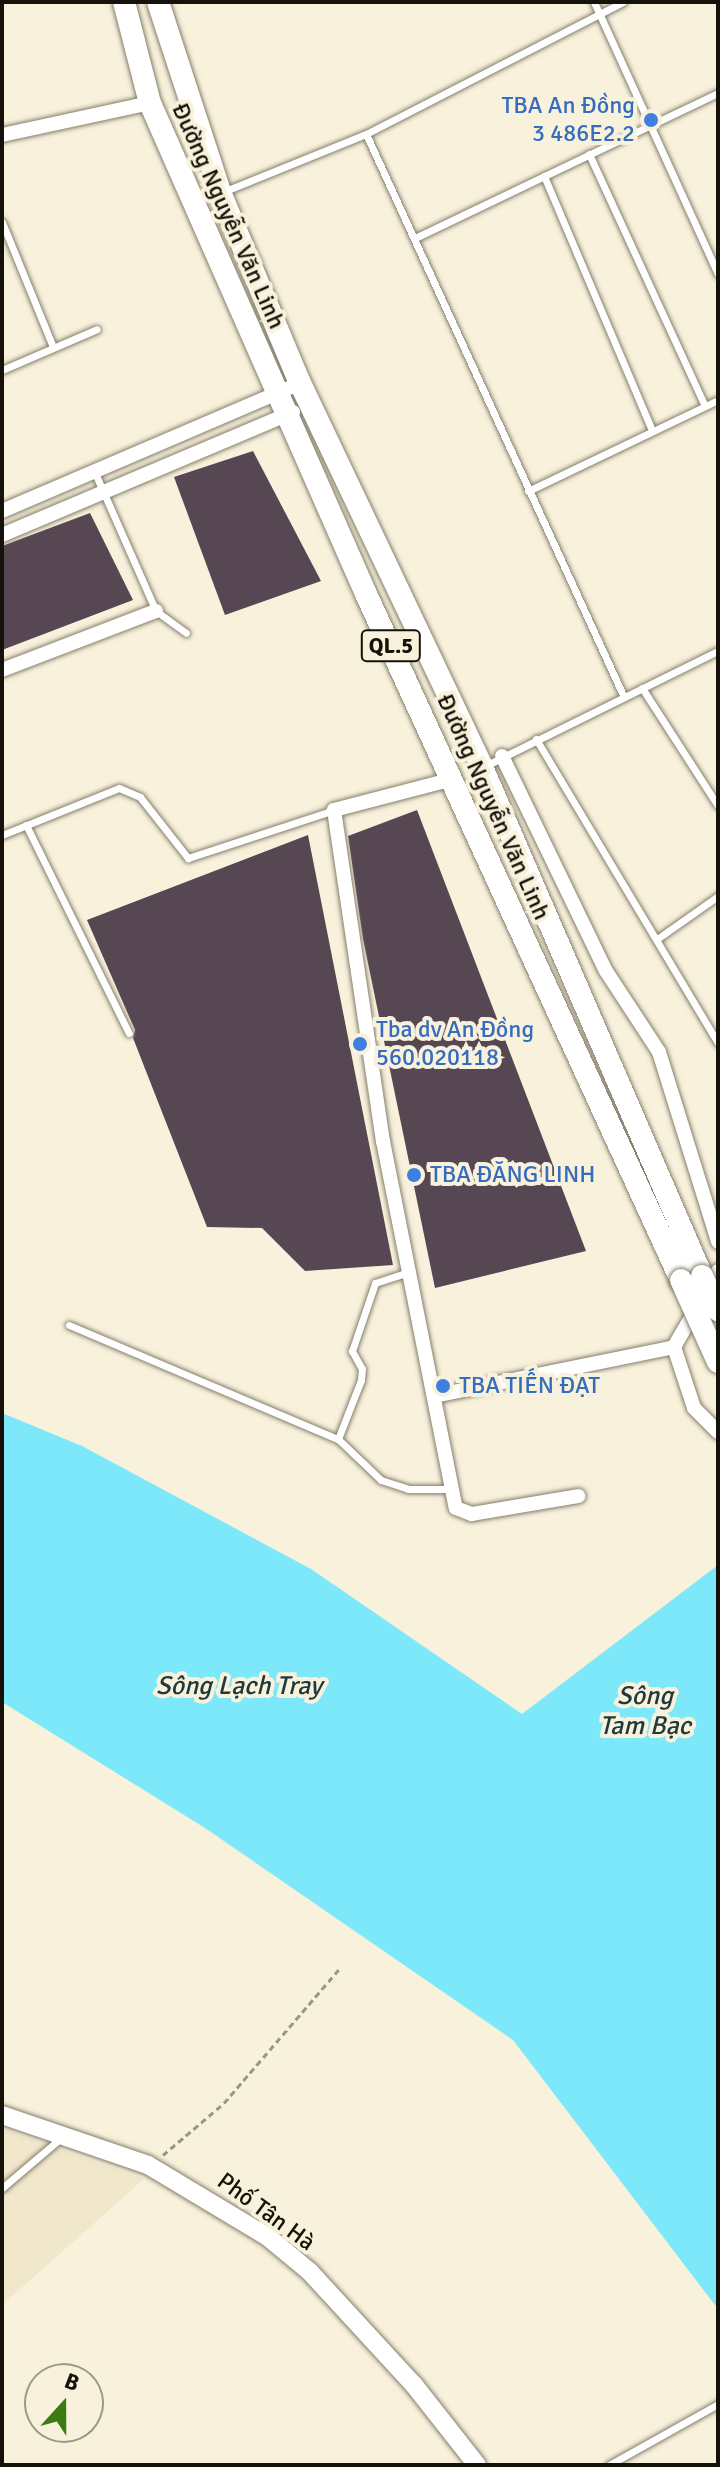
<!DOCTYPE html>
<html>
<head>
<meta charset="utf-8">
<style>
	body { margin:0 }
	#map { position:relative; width:720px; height:2467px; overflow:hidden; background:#f8f1dc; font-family:Signika,sans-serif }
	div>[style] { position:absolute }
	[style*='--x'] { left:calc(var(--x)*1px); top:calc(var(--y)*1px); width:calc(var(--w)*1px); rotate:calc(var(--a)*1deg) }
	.built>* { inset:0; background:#f1e7cb }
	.water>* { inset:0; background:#7de8f9 }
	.building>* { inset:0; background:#574752 }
	.path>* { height:3px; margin-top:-1.5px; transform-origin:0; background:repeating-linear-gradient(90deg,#9b9686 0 6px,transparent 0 10px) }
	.roads { filter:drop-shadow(0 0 2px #857e6b) drop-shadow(0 0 2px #857e6b) }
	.service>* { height:7px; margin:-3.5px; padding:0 3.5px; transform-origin:3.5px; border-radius:3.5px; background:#fff }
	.minor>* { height:14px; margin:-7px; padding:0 7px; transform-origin:7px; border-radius:7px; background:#fff }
	.tertiary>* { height:18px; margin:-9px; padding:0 9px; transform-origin:9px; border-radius:9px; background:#fff }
	.trunk>* { height:22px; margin:-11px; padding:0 11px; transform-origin:11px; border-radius:11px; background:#fff }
	.bridges { filter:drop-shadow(0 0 2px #857e6b) drop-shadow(0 0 2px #857e6b) }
	.trunk-bridge>* { height:22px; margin:-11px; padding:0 11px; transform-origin:11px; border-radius:11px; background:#fff }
	.dots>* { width:22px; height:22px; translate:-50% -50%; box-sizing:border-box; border:4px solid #f8f1dc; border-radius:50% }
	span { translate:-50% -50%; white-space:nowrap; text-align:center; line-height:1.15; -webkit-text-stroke:8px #f8f1dc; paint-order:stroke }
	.shield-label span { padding:2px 6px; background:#f8f1dc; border:2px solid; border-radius:6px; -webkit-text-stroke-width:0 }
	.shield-label { font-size:22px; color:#14120a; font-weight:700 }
	.shop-label { font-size:24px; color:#366cbe }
	.right { translate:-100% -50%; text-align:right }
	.left { translate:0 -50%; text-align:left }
	.street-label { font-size:24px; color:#14120a }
	.water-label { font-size:26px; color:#20393d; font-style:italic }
	.frame { position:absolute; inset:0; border:4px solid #14120a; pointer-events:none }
	.north { position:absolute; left:24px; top:2363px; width:80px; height:80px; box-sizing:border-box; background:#f8f1dc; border:2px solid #9d9888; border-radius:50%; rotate:21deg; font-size:22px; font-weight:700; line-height:32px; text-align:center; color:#14120a }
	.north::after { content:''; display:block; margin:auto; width:28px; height:36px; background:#3d7a14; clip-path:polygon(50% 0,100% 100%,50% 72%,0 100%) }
</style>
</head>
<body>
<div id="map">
	<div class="built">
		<i style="clip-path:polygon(2px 2129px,144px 2179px,2px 2305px)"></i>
	</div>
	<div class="water">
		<i style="clip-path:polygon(2px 1413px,82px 1446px,311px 1569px,522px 1714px,718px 1565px,718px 2309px,513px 2040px,205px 1828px,2px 1702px)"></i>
	</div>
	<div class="building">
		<i style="clip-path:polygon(253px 451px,321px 581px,225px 615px,174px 477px)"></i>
		<i style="clip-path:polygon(90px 513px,133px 600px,2px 650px,2px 546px)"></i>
		<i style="clip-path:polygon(417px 810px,586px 1251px,435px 1288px,363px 939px,348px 836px)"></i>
		<i style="clip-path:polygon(308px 835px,393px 1265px,305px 1271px,262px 1228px,207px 1227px,133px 1038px,135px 1030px,87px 920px)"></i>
	</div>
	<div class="path">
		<i style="--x:163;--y:2155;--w:80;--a:-40.4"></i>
		<i style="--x:224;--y:2103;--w:179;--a:-49.3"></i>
	</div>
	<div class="roads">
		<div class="service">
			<i style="--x:594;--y:2;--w:299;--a:65.5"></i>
			<i style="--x:366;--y:134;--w:617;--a:65.39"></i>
			<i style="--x:589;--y:154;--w:277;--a:65.3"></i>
			<i style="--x:544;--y:176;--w:277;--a:67"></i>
			<i style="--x:223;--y:192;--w:154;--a:-22.1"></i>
			<i style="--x:366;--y:134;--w:289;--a:-27.2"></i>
			<i style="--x:2;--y:222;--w:135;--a:67.8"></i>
			<i style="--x:415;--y:238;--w:336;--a:-25.6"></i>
			<i style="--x:2;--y:370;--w:103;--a:-23.3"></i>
			<i style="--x:95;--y:473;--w:151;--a:66.2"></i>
			<i style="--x:156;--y:611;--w:37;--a:36"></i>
			<i style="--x:528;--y:491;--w:211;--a:-25.6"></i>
			<i style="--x:642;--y:688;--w:140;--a:57.2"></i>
			<i style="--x:536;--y:739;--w:354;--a:59.1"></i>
			<i style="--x:483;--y:767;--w:262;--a:-26.3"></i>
			<i style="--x:26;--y:825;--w:232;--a:63.7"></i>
			<i style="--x:2;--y:835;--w:126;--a:-21.9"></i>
			<i style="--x:119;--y:788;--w:23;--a:23"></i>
			<i style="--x:140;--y:797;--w:78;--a:51.8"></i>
			<i style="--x:188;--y:858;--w:154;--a:-18.2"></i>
			<i style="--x:657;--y:939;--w:75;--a:-35.2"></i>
			<i style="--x:69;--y:1325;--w:292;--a:23"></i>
			<i style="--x:338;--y:1439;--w:59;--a:43.6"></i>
			<i style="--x:381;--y:1480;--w:28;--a:18"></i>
			<i style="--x:408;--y:1489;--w:44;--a:0"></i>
			<i style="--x:338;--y:1439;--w:63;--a:-68.7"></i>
			<i style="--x:361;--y:1380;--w:11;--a:-85"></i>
			<i style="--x:362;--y:1369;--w:21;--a:-119"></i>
			<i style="--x:352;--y:1351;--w:72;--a:-71.3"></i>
			<i style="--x:375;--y:1283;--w:35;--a:-18"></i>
			<i style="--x:2;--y:2188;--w:77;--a:-40.3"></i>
			<i style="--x:609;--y:2465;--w:125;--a:-29.2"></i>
		</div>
		<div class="minor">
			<i style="--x:2;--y:135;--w:151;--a:-12.2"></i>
			<i style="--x:2;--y:511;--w:324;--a:-23.2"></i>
			<i style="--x:2;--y:535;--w:316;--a:-22.9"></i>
			<i style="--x:2;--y:670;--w:165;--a:-21"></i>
			<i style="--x:502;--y:756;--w:239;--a:64.2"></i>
			<i style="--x:606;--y:971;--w:97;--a:56.8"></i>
			<i style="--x:659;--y:1052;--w:199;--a:72.7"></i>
			<i style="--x:453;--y:779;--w:123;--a:165.4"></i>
			<i style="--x:334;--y:810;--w:335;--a:81.6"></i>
			<i style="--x:383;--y:1141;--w:374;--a:78.8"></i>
			<i style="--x:456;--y:1508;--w:17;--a:21"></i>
			<i style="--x:472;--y:1514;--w:108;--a:-9.6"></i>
			<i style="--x:718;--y:1271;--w:88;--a:120.1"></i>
			<i style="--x:674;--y:1347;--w:64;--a:71.8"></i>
			<i style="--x:694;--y:1408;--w:34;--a:45"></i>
			<i style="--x:434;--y:1396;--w:245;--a:-11.5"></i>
		</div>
		<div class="tertiary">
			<i style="--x:2;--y:2115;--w:154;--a:18.9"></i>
			<i style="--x:148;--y:2165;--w:140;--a:31"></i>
			<i style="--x:268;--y:2237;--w:55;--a:39.8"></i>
			<i style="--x:310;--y:2272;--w:154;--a:47.4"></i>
			<i style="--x:414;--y:2385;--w:102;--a:51.8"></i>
		</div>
		<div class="trunk">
			<i style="--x:124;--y:2;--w:104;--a:75.6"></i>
			<i style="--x:150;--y:103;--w:536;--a:66.25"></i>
			<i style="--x:366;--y:594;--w:755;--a:65.34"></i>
			<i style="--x:158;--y:2;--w:200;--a:71.9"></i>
			<i style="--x:220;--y:192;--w:207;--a:67.3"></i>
			<i style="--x:300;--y:383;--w:425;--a:64.6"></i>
			<i style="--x:482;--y:767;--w:555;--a:66.63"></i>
		</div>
	</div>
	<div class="bridges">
		<div class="trunk-bridge">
			<i style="--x:702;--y:1276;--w:38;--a:65"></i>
			<i style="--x:681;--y:1280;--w:90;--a:65.7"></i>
		</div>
	</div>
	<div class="dots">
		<i style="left:651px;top:120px;background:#3f7fe0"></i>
		<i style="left:360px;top:1044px;background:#3f7fe0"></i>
		<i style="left:414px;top:1175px;background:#3f7fe0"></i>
		<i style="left:443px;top:1386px;background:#3f7fe0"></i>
	</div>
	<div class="shield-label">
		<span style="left:391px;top:646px">QL.5</span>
	</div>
	<div class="shop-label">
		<span class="right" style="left:635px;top:120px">TBA An Đồng<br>3 486E2.2</span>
		<span class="left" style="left:376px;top:1044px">Tba dv An Đồng<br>560.020118</span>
		<span class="left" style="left:430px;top:1175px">TBA ĐĂNG LINH</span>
		<span class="left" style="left:459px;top:1386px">TBA TIẾN ĐẠT</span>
	</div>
	<div class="street-label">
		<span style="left:228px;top:216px;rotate:66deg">Đường Nguyễn Văn Linh</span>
		<span style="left:493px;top:807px;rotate:66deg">Đường Nguyễn Văn Linh</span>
		<span style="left:266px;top:2212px;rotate:36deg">Phố Tân Hà</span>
	</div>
	<div class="water-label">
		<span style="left:239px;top:1687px">Sông Lạch Tray</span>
		<span style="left:645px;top:1712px">Sông<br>Tam Bạc</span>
	</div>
	<div class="frame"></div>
	<div class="north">B</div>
</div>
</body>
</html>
